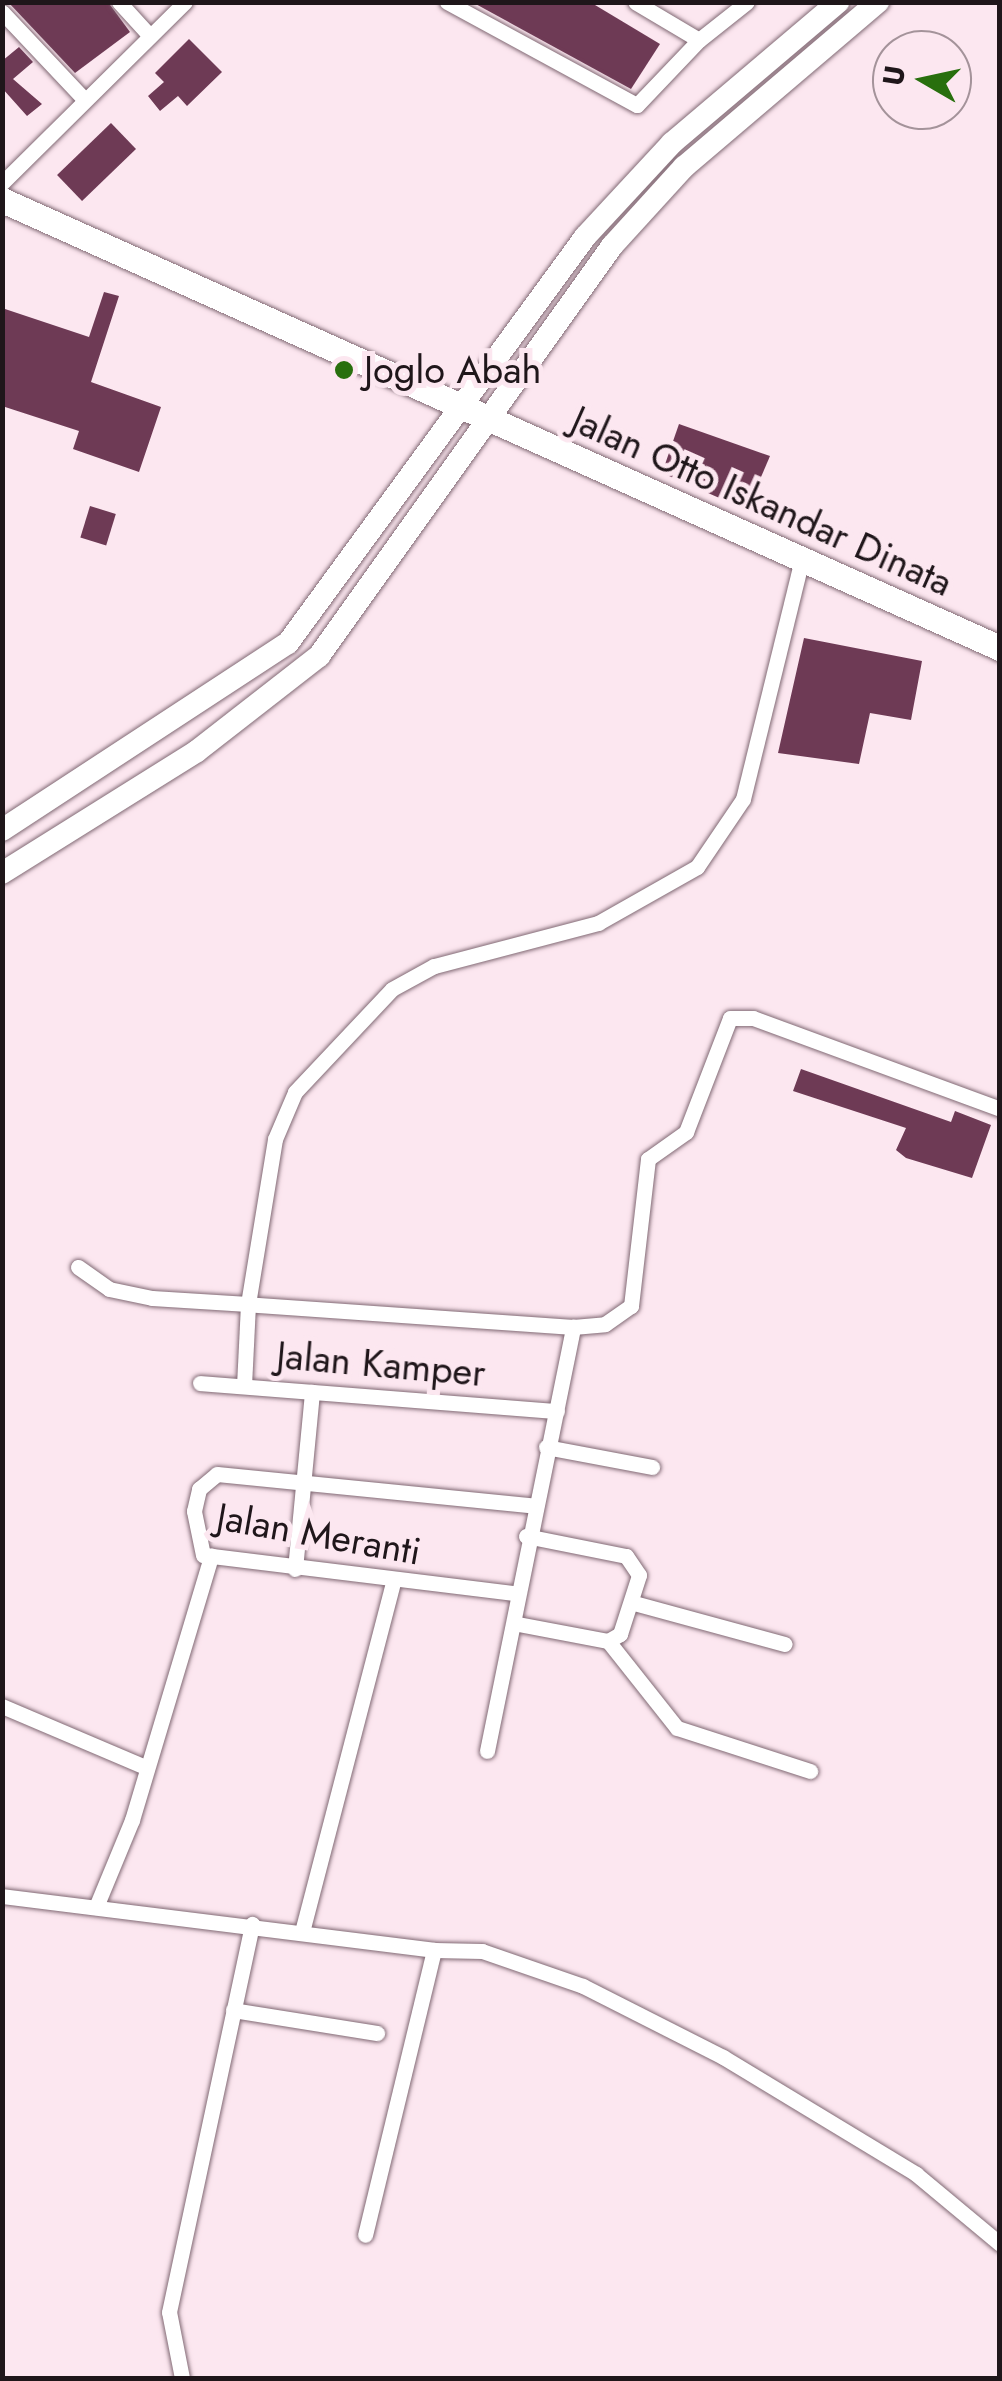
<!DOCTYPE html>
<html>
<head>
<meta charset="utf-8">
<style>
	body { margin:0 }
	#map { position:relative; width:1002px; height:2381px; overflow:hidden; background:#fce7f0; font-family:Jost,sans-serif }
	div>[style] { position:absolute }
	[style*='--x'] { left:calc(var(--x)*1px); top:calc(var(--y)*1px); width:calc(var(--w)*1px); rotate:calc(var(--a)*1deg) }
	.building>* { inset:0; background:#6e3a55; transform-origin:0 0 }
	.roads { filter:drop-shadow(0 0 2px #816974) drop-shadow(0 0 2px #816974) }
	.street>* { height:15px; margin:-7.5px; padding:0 7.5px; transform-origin:7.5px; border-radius:7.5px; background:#fff }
	.secondary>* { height:22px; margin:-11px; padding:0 11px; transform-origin:11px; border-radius:11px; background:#fff }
	.primary>* { height:25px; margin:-12.5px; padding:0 12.5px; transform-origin:12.5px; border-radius:12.5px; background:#fff }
	.dots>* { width:28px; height:28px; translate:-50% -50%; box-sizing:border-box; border:5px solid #fce7f0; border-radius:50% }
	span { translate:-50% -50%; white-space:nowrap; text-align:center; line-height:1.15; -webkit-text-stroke:10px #fce7f0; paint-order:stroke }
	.poi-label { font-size:38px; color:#1f161a }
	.left { translate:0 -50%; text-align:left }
	.street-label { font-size:38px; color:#1f161a }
	.frame { position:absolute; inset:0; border:5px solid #1f161a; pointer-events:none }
	.north { position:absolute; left:872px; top:30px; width:100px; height:100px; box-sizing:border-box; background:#fce7f0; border:2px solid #a4939a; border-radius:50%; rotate:279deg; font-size:28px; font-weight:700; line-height:40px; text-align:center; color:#1f161a }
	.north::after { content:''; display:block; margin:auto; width:35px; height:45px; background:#286f0d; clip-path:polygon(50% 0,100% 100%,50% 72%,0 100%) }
</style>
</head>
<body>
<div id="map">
	<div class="building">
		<i style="clip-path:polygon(8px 2px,108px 2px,130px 32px,75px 73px)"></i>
		<i style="clip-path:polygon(472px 2px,590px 2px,660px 44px,631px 89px)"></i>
		<i style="clip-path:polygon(189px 39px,222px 72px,187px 106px,178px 96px,160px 111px,148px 96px,164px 82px,155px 73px)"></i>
		<i style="clip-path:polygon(19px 47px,33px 62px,13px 79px,42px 104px,27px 116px,2px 88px,2px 61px)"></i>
		<i style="left:111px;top:123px;width:36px;height:75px;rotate:46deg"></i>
		<i style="clip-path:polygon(104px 292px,119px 296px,91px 382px,161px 407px,139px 472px,73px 449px,79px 431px,2px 406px,2px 308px,89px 337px)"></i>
		<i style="clip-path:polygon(679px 424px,770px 456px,747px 510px,662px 473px)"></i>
		<i style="left:90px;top:506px;width:27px;height:33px;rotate:17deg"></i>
		<i style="clip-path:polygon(804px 638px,922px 661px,911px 720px,870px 713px,859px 764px,778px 753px)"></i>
		<i style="clip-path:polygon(801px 1069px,951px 1122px,955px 1111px,991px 1125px,972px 1178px,906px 1158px,896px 1150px,906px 1128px,793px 1091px)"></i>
	</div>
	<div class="roads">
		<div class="street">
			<i style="--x:119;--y:2;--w:46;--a:47.6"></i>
			<i style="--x:447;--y:2;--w:216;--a:28.5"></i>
			<i style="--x:637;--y:105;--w:90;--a:-46.4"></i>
			<i style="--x:699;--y:40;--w:74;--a:-149.3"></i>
			<i style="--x:2;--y:12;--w:120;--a:46.7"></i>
			<i style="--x:699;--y:40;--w:61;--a:-38.4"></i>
			<i style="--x:2;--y:183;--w:257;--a:-44.7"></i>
			<i style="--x:78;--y:1267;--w:38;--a:35"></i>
			<i style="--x:109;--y:1289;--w:44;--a:11.8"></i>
			<i style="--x:152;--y:1298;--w:96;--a:3.6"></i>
			<i style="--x:248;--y:1304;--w:82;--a:92.8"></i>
			<i style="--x:573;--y:1327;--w:32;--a:-5"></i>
			<i style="--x:605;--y:1324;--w:32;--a:-35"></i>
			<i style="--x:631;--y:1306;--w:148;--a:-83.4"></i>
			<i style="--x:648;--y:1159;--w:47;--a:-35.4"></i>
			<i style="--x:686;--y:1132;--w:122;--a:-68.9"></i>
			<i style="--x:730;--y:1018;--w:23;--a:0"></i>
			<i style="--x:753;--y:1018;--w:263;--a:20.2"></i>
			<i style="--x:200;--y:1383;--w:358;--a:4.5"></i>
			<i style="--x:546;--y:1447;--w:108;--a:10.7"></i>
			<i style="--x:295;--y:1569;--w:178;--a:-84.5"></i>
			<i style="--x:513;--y:1593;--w:312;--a:-173"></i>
			<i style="--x:203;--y:1555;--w:45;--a:-101.6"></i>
			<i style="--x:194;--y:1511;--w:23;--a:-77"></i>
			<i style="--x:199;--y:1489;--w:23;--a:-40"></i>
			<i style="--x:217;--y:1474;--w:315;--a:5.7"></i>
			<i style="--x:634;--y:1603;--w:156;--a:15.2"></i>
			<i style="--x:518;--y:1624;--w:92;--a:10.7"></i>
			<i style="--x:608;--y:1641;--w:14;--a:-30"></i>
			<i style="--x:620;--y:1634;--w:62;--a:-72.1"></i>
			<i style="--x:639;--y:1575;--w:23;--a:-124"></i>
			<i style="--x:626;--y:1556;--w:102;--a:-168.7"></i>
			<i style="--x:608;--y:1641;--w:111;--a:51.6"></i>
			<i style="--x:677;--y:1728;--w:140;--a:17.9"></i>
			<i style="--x:2;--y:1706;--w:153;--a:23.1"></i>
			<i style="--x:487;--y:1751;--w:433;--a:-78.5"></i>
			<i style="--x:573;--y:1327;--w:326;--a:-176"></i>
			<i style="--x:248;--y:1304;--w:167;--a:-80.7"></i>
			<i style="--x:275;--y:1139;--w:51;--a:-66.9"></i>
			<i style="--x:295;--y:1092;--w:141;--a:-46.7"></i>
			<i style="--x:392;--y:989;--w:48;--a:-28.7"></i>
			<i style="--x:434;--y:966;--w:170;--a:-14.7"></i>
			<i style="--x:598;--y:923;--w:114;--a:-29.5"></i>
			<i style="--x:697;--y:867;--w:82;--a:-55.9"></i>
			<i style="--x:743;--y:799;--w:247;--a:-76.2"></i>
			<i style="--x:2;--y:1896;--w:435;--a:7.1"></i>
			<i style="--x:434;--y:1950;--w:293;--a:103.6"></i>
			<i style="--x:96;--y:1907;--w:94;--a:-67.5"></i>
			<i style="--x:132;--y:1820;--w:276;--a:-73.3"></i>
			<i style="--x:303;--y:1928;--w:358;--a:-75.4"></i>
			<i style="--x:434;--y:1950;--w:48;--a:1.2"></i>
			<i style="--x:482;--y:1951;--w:107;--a:19.1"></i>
			<i style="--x:583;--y:1986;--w:157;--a:26.9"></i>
			<i style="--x:723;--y:2057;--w:226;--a:31.2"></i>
			<i style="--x:916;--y:2174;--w:109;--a:39.8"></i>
			<i style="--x:233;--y:2010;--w:146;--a:9.1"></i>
			<i style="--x:182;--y:2378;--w:67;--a:-101.1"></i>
			<i style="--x:169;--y:2312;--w:397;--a:-77.9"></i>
		</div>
		<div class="secondary">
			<i style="--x:2;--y:830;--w:342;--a:-33.2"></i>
			<i style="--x:288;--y:643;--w:503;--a:-53.81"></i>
			<i style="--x:585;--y:237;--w:128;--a:-47.2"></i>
			<i style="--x:672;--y:143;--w:218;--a:-40.3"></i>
			<i style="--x:2;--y:873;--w:230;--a:-32"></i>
			<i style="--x:197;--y:751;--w:155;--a:-37.9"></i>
			<i style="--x:319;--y:656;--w:504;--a:-54.45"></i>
			<i style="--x:612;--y:246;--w:107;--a:-47.7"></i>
			<i style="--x:684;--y:167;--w:255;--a:-40.4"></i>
		</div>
		<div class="primary">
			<i style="--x:2;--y:200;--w:1094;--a:24.18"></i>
		</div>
	</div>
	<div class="dots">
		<i style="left:344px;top:370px;background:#286f0d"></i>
	</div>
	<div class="poi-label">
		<span class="left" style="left:364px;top:370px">Joglo Abah</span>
	</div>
	<div class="street-label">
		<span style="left:762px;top:501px;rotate:24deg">Jalan Otto Iskandar Dinata</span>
		<span style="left:381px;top:1364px;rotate:5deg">Jalan Kamper</span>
		<span style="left:319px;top:1534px;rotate:10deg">Jalan Meranti</span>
	</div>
	<div class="frame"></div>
	<div class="north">U</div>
</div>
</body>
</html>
